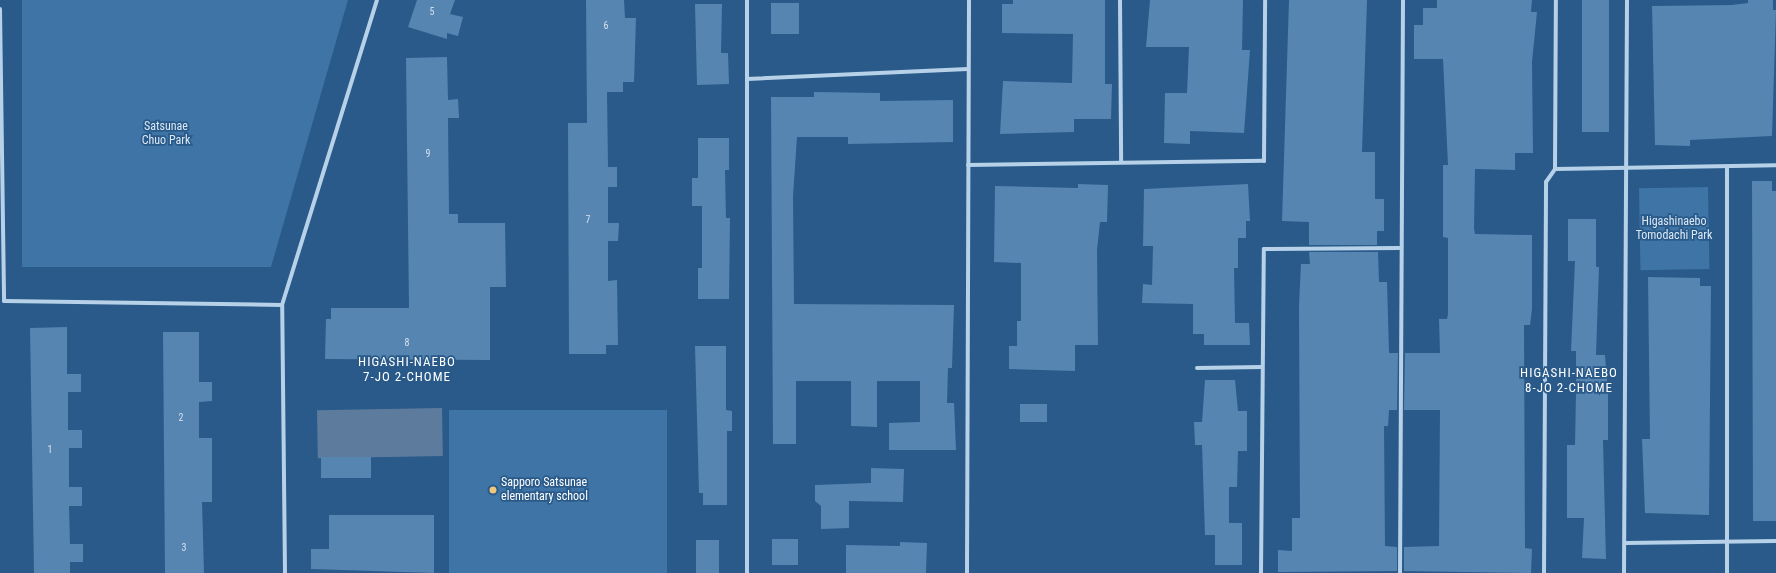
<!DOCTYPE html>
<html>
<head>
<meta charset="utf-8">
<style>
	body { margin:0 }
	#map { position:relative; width:1776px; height:573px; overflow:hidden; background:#295a89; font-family:"Roboto Condensed",sans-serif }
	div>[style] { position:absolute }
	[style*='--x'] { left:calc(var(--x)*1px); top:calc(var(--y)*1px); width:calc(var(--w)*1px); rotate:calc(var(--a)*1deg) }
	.green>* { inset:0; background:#3e74a6; transform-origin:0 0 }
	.water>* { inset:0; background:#5d7c9d; transform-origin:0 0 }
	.building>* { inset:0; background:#5685b2; transform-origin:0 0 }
	.minor>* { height:4px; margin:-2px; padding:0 2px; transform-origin:2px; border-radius:2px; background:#b7d1e9 }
	.dots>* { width:11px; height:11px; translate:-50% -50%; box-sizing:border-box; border:2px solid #295a89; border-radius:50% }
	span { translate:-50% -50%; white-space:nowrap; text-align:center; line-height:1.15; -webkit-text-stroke:3.5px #295a89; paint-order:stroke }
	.number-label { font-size:10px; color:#d5e0ec }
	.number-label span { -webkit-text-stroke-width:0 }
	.park-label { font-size:12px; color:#dbe9f7 }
	.poi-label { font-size:12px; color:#fff }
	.left { translate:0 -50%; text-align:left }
	.neighbourhood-label { font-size:13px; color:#fff; letter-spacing:1px }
</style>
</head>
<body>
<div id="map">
	<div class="green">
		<i style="clip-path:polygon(22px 0,348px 0,271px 267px,22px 267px)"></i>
		<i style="left:1708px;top:187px;width:82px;height:69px;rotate:89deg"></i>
		<i style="left:449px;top:410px;width:218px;height:163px"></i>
	</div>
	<div class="water">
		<i style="left:442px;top:408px;width:48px;height:125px;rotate:89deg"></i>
	</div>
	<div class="building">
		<i style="clip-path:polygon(417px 0,455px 0,450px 14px,463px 17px,458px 36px,447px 33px,447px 39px,408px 27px)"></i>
		<i style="clip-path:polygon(586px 0,624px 0,625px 18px,636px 18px,634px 82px,623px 82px,623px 92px,607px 92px,608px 167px,617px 167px,617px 187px,608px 187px,608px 223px,619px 223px,618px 241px,608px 241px,608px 281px,617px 280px,618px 345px,606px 345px,606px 354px,569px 354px,568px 123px,587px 123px)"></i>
		<i style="clip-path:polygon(1013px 0,1105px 0,1105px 84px,1112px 84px,1111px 119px,1074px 119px,1074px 132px,1000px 134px,1003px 81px,1072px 83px,1073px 34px,1002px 33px,1002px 4px,1013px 4px)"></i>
		<i style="clip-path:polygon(1150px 0,1243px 0,1242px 50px,1250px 50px,1244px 133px,1190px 131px,1190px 144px,1164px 143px,1165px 93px,1187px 93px,1189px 47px,1146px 47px)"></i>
		<i style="clip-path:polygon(1289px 0,1367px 0,1362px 152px,1375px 152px,1375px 199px,1384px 199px,1384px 231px,1377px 231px,1377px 245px,1309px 245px,1309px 222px,1282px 221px)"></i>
		<i style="clip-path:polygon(1437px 0,1532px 0,1531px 12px,1537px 12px,1532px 62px,1533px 153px,1515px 153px,1515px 170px,1475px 169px,1474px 228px,1475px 234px,1532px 235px,1532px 309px,1530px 325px,1524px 325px,1525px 548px,1532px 549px,1531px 573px,1404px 571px,1404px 547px,1439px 546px,1440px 410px,1404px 410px,1405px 353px,1440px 353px,1439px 319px,1447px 319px,1448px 314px,1448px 238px,1443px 237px,1443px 165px,1448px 165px,1443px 59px,1414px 59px,1414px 25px,1423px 25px,1423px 8px,1437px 8px)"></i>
		<i style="left:1582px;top:0;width:27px;height:132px"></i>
		<i style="clip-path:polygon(1748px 0,1773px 0,1773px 10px,1776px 10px,1772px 136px,1690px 140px,1690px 146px,1655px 145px,1652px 6px,1732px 5px,1748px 3px)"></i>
		<i style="left:771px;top:3px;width:28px;height:31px"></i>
		<i style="clip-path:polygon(695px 4px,722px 4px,721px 53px,728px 53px,729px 84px,697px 85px)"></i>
		<i style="clip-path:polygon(447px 57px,448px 100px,458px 99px,459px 118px,448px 118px,449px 214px,458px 214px,458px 223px,505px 223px,506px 287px,490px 287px,490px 360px,325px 359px,326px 319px,331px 319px,331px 308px,409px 308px,406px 58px)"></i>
		<i style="clip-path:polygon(814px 92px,880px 93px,880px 101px,953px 100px,953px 142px,848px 144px,848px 137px,797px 137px,793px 196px,794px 304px,954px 305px,952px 368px,948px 368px,947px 403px,954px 403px,956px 450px,889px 450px,889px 423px,920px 422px,920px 381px,877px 381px,877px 427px,851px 426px,851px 381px,796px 381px,796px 444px,773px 444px,771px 97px,814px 97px)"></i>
		<i style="clip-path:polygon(698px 138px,729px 138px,729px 170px,725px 170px,726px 218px,730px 218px,729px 299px,698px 299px,698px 268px,702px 268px,702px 206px,692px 206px,692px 178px,698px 178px)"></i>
		<i style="clip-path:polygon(1752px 181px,1772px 181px,1772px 191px,1776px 191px,1776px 521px,1753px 521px)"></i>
		<i style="clip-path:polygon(1078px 184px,1108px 185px,1107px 222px,1100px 222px,1097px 250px,1098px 345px,1075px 345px,1075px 371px,1009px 369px,1009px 346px,1017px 346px,1017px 321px,1021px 321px,1021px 263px,994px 262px,995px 186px,1078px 188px)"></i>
		<i style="clip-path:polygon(1248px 184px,1250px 221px,1246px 221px,1246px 238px,1238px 238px,1238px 268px,1234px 268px,1235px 323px,1249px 323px,1250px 345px,1204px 345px,1204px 334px,1193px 334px,1193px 304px,1142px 303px,1143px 284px,1152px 285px,1153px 246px,1143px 246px,1144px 189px)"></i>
		<i style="clip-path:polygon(1568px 219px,1596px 219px,1596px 267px,1599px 267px,1596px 355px,1605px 355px,1608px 394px,1608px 440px,1603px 440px,1606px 559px,1582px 558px,1584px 518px,1567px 518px,1567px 445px,1575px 445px,1576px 393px,1576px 351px,1571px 351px,1575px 261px,1568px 261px)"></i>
		<i style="clip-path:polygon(1309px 252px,1378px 252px,1379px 282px,1387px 282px,1389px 353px,1398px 353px,1397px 410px,1389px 410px,1388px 426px,1384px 426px,1385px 546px,1397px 547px,1397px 571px,1278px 572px,1278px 550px,1292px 551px,1292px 518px,1300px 518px,1299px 305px,1301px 264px,1310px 264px)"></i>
		<i style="clip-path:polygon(1648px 277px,1700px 278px,1700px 286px,1711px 286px,1709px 515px,1645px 513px,1642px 439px,1650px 439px)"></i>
		<i style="clip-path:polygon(67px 327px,67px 374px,81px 374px,81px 392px,68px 392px,68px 430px,82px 430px,82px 448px,69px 448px,69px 487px,82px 487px,82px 506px,69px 506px,70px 544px,83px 544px,83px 562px,70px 562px,70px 573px,34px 573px,30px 328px)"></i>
		<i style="clip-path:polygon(163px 332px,199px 332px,199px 382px,212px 382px,212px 401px,199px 402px,199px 438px,212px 438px,212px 502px,202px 502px,204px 573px,165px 573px)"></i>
		<i style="clip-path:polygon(695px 346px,726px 346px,726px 410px,732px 411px,732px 431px,727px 431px,727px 505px,703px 505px,703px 493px,699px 493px)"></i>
		<i style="clip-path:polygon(1205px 380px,1235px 380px,1238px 411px,1247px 411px,1247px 451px,1238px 451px,1237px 487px,1229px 487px,1229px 523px,1242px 523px,1242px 565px,1215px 565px,1215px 535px,1205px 535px,1202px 445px,1195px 445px,1194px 422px,1202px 422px)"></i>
		<i style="left:1020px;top:404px;width:27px;height:18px"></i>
		<i style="left:321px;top:457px;width:50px;height:21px"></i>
		<i style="clip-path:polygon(871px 468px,904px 469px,903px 502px,849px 501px,849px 528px,821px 529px,821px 506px,815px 501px,815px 485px,871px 483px)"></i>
		<i style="clip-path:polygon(329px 515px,434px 515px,434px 573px,311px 569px,311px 549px,329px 549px)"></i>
		<i style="left:772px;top:539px;width:26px;height:26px"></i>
		<i style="left:696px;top:540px;width:23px;height:33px"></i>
		<i style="clip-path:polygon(900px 542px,927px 543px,926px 573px,846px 573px,846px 545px,900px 546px)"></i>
	</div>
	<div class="minor">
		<i style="--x:747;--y:0;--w:573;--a:90"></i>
		<i style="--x:1120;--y:0;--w:162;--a:89.6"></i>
		<i style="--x:0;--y:9;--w:292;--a:89.2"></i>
		<i style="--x:4;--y:301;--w:278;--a:0.8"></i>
		<i style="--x:747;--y:79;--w:221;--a:-2.6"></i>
		<i style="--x:968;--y:165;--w:296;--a:-0.8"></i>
		<i style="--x:1264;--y:161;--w:161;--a:-89.6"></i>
		<i style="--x:1727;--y:167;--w:406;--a:90"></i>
		<i style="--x:1555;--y:169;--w:221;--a:-1"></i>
		<i style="--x:1197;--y:368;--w:65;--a:-0.9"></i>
		<i style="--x:1625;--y:543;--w:151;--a:-0.8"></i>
		<i style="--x:285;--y:573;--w:268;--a:-90.6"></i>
		<i style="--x:282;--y:305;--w:319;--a:-72.7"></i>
		<i style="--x:967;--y:573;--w:573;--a:-89.8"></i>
		<i style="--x:1261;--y:573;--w:324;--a:-89.5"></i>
		<i style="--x:1264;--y:249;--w:135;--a:-0.4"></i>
		<i style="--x:1400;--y:573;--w:573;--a:-89.7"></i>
		<i style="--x:1544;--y:573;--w:391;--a:-89.7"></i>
		<i style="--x:1546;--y:182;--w:16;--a:-55"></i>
		<i style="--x:1555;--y:169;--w:169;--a:-89.7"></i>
		<i style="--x:1624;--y:573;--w:573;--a:-89.7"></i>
	</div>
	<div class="dots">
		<i style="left:493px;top:490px;background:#f0c77e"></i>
	</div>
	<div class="number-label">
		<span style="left:432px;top:12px">5</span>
		<span style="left:606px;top:26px">6</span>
		<span style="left:428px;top:154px">9</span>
		<span style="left:588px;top:220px">7</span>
		<span style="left:407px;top:343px">8</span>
		<span style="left:181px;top:418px">2</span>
		<span style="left:50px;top:450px">1</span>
		<span style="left:184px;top:548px">3</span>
	</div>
	<div class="park-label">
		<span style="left:166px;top:134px">Satsunae<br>Chuo Park</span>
		<span style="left:1674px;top:229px">Higashinaebo<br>Tomodachi Park</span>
	</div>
	<div class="poi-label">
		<span class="left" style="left:501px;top:490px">Sapporo Satsunae<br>elementary school</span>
	</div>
	<div class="neighbourhood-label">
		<span style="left:407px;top:370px">HIGASHI-NAEBO<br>7-JO 2-CHOME</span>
		<span style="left:1569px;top:381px">HIGASHI-NAEBO<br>8-JO 2-CHOME</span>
	</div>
</div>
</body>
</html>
